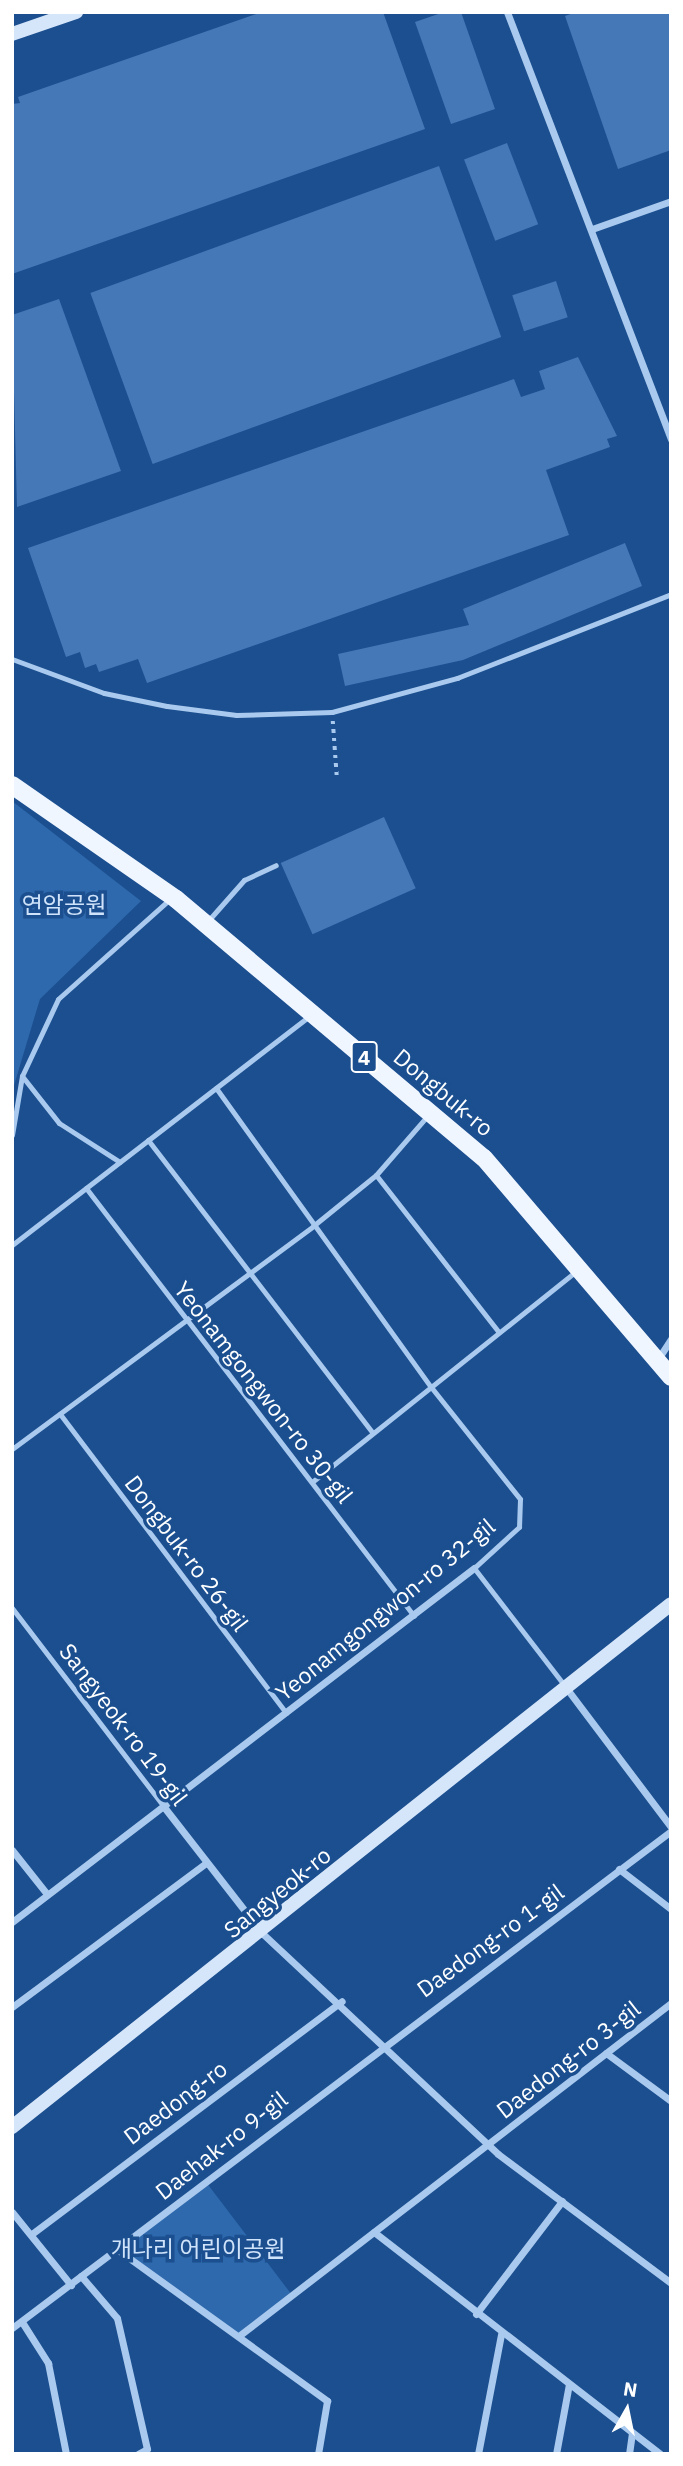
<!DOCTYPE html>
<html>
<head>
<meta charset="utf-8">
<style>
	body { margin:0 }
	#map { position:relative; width:683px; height:2466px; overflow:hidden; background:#1b4f8f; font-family:"IBM Plex Sans","Noto Sans KR",sans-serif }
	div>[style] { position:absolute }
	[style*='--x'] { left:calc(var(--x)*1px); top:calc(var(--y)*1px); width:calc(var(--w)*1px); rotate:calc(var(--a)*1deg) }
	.green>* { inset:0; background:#2e69ad }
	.building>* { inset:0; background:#4478b7; transform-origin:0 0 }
	.path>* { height:3.5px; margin-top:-1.75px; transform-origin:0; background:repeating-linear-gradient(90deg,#a9c9ee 0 3.5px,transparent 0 8.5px) }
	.lane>* { height:5px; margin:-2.5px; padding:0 2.5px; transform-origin:2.5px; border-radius:2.5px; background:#a9c9ee }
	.street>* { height:7px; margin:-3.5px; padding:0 3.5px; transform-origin:3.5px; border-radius:3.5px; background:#a9c9ee }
	.secondary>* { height:14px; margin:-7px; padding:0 7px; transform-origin:7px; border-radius:7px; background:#d6e6fa }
	.primary>* { height:18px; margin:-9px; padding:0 9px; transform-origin:9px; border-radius:9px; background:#f0f6ff }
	span { translate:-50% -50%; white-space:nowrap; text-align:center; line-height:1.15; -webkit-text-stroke:7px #1b4f8f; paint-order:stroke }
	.shield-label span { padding:2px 5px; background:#1b4f8f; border:2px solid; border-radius:5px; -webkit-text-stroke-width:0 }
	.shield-label { font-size:21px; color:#fff; font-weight:700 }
	.park-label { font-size:23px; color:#cfe3fa }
	.street-label { font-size:23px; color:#fff }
	.frame { position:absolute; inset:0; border:14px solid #fff; pointer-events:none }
	.north { position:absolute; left:592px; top:2375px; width:70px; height:70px; -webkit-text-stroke:5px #1b4f8f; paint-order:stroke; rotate:9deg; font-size:19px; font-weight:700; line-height:28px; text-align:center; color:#fff }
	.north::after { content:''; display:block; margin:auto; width:24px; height:32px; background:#fff; clip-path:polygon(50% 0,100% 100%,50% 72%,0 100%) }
</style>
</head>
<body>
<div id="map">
	<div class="green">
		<i style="clip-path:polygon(12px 801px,141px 901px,40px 999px,12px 1092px)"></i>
		<i style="clip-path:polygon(206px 2182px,292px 2295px,240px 2335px,118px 2250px)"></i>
	</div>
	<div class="building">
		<i style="clip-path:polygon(262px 12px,383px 12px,425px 129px,12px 274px,12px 104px,20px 103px,18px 97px)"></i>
		<i style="clip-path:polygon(444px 12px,461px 12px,495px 109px,451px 124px,415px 22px)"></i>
		<i style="clip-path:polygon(576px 12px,671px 12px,671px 150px,618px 169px,565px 16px)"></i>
		<i style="left:507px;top:143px;width:87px;height:46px;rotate:69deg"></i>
		<i style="left:439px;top:166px;width:182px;height:371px;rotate:70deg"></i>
		<i style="left:556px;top:281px;width:38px;height:46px;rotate:72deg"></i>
		<i style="clip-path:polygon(59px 299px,121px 471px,17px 507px,12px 315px)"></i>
		<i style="clip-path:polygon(578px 357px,617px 436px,607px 439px,610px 447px,546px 470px,569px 535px,147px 683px,138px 659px,99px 672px,96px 664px,85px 668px,80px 652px,66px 657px,28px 548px,514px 379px,521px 397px,545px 389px,539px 371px)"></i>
		<i style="clip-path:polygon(625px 543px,642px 586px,463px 660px,345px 686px,338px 654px,469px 625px,463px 609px)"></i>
		<i style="left:384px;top:817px;width:78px;height:113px;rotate:66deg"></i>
	</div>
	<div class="path">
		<i style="--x:333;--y:721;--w:56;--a:85.9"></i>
	</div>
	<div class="lane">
		<i style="--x:12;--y:659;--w:98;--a:20.3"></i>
		<i style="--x:104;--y:693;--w:64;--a:11.7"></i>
		<i style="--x:167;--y:706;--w:70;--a:7.4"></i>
		<i style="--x:236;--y:715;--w:96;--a:-1.8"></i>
		<i style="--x:332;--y:712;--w:130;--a:-15.2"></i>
		<i style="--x:457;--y:678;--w:230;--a:-21.4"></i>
		<i style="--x:207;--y:922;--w:56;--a:-48.6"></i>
		<i style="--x:244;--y:880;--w:35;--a:-25"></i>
		<i style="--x:22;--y:1076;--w:60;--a:51.8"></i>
		<i style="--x:59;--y:1123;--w:72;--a:32.6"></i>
		<i style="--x:216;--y:1088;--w:368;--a:54.3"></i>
		<i style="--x:431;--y:1387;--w:143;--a:51.5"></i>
		<i style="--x:520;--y:1499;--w:28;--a:92"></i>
		<i style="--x:519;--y:1527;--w:61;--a:137.7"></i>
		<i style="--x:474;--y:1568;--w:149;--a:52.4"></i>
		<i style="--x:12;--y:1135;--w:60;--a:-80.4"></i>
		<i style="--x:22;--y:1076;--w:85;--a:-64.9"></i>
		<i style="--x:58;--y:999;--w:150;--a:-41.8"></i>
		<i style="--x:148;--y:1140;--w:368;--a:52.5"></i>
		<i style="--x:376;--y:1175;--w:198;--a:52"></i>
		<i style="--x:86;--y:1188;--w:539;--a:52.54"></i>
		<i style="--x:12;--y:1245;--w:375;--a:-37.6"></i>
		<i style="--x:60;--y:1414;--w:375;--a:52.9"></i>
		<i style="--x:12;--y:1449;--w:375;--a:-36.5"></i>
		<i style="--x:313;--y:1226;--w:81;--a:-39"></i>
		<i style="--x:376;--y:1175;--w:81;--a:-49"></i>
		<i style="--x:312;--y:1482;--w:338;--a:-38.6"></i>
		<i style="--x:12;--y:1608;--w:250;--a:52.6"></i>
	</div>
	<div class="street">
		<i style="--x:507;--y:12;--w:458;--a:69"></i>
		<i style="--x:592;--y:229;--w:84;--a:-19.5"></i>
		<i style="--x:658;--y:1359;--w:24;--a:-57"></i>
		<i style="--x:567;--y:1689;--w:173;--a:53"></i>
		<i style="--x:164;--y:1807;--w:161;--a:52.1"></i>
		<i style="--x:263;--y:1934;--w:322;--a:43.1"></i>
		<i style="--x:498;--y:2154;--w:216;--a:36.7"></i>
		<i style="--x:12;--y:1850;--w:56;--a:51.5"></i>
		<i style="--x:619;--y:1869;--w:66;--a:37.6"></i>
		<i style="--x:12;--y:1922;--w:582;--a:-37.46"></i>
		<i style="--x:12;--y:2007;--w:242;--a:-36.6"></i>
		<i style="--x:606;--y:2053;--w:81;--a:36.4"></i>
		<i style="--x:12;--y:2212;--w:94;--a:51.1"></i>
		<i style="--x:374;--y:2232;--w:362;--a:37.8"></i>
		<i style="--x:33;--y:2233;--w:386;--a:-36.9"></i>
		<i style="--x:118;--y:2250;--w:258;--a:35.8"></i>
		<i style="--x:327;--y:2401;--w:54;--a:99.6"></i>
		<i style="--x:81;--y:2276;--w:55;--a:49.4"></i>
		<i style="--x:117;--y:2318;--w:134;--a:77.1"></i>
		<i style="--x:147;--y:2449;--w:10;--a:151"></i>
		<i style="--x:476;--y:2314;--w:142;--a:-52.7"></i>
		<i style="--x:22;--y:2322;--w:49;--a:57.6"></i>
		<i style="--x:48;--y:2363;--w:93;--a:78.8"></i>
		<i style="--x:12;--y:2328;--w:825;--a:-37.02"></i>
		<i style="--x:240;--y:2335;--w:544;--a:-37.61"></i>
		<i style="--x:478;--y:2454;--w:122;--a:-79.1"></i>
		<i style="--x:556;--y:2454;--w:71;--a:-79.5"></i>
		<i style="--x:629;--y:2454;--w:21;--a:-82"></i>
	</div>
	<div class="secondary">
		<i style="--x:12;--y:34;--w:68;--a:-19"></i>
		<i style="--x:12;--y:2127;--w:841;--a:-38.44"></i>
	</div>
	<div class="primary">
		<i style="--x:12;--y:785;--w:200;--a:34.8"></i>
		<i style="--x:176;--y:899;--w:402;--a:40.1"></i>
		<i style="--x:484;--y:1158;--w:288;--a:49.5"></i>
	</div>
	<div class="shield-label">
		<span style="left:364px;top:1057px">4</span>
	</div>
	<div class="park-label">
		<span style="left:64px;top:904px">연암공원</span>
		<span style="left:198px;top:2248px">개나리 어린이공원</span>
	</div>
	<div class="street-label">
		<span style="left:444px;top:1092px;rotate:40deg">Dongbuk-ro</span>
		<span style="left:264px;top:1392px;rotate:52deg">Yeonamgongwon-ro 30-gil</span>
		<span style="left:187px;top:1553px;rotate:53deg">Dongbuk-ro 26-gil</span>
		<span style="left:385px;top:1609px;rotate:-39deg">Yeonamgongwon-ro 32-gil</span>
		<span style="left:124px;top:1724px;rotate:53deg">Sangyeok-ro 19-gil</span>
		<span style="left:277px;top:1892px;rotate:-39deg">Sangyeok-ro</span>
		<span style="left:490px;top:1940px;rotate:-36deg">Daedong-ro 1-gil</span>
		<span style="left:568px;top:2059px;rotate:-38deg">Daedong-ro 3-gil</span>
		<span style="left:175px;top:2102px;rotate:-37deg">Daedong-ro</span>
		<span style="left:221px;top:2145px;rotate:-38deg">Daehak-ro 9-gil</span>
	</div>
	<div class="frame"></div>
	<div class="north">N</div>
</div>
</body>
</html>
